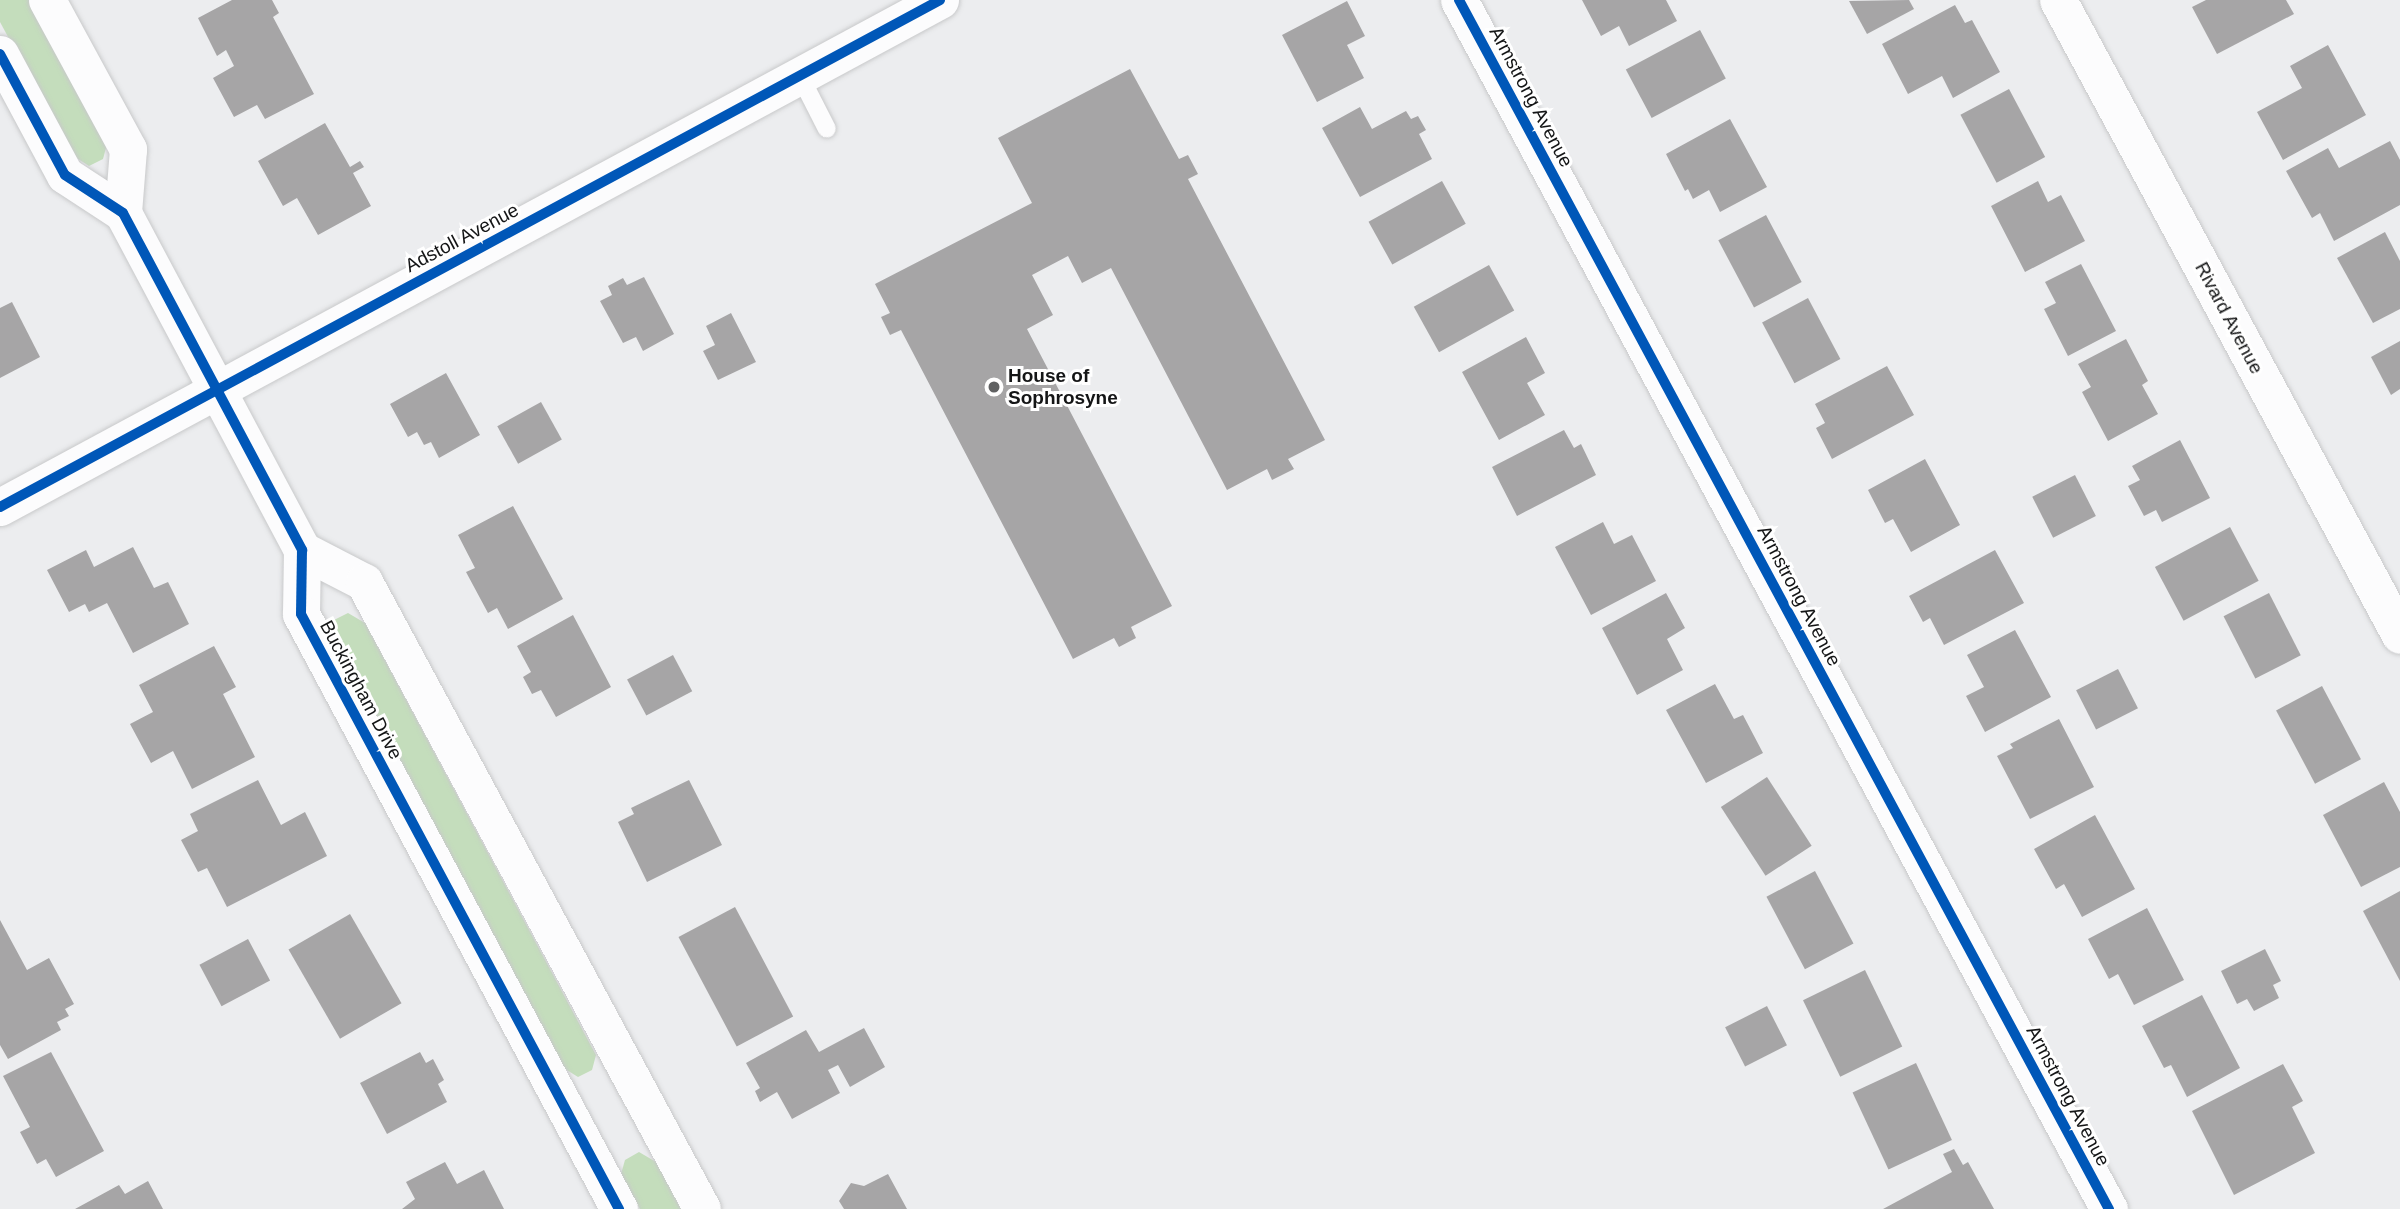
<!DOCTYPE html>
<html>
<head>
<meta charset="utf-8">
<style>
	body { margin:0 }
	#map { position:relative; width:2400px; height:1209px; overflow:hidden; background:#ecedef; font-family:Helvetica,sans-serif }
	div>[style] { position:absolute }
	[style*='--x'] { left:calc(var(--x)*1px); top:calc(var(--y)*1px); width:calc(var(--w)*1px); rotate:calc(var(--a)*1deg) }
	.green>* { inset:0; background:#c4ddbc }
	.building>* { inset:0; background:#a6a5a6; transform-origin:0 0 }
	.roads { filter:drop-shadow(0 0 2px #c8c9ca) drop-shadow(0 0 2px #c8c9ca) }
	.lane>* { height:18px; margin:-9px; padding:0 9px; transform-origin:9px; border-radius:9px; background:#fcfcfd }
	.street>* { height:37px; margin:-18.5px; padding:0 18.5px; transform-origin:18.5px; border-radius:18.5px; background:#fcfcfd }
	.cycleway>* { height:10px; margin:-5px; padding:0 5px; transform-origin:5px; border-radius:5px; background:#0057b8 }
	.dots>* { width:19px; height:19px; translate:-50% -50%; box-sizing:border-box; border:4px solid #fff; border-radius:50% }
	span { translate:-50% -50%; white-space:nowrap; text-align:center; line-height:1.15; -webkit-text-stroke:6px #fff; paint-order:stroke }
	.street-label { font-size:19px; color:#141516 }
	.poi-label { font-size:19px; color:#141516; font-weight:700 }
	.left { translate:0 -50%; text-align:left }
</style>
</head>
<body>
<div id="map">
	<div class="green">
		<i style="clip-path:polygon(0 0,29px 0,107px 144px,103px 159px,89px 166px,72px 155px,0 22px)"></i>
		<i style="clip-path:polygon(348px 613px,365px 623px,596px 1055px,592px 1070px,578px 1077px,562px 1067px,331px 635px,334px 620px)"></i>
		<i style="clip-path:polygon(639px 1152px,656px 1162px,681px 1209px,640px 1209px,621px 1174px,625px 1160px)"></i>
	</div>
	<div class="building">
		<i style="clip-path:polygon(232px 0,272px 0,279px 13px,273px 17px,314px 94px,265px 119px,257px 105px,234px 117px,213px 78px,234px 66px,226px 50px,217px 56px,198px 18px)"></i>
		<i style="clip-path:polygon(1582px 0,1666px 0,1677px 21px,1629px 46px,1619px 26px,1601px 36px)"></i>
		<i style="clip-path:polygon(1909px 0,1914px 9px,1867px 34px,1849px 1px)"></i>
		<i style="clip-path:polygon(2206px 0,2286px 0,2294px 14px,2217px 54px,2192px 7px)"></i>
		<i style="clip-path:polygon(1347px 1px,1365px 36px,1347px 45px,1364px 78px,1317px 102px,1282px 35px)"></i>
		<i style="clip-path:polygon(1955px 5px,1965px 23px,1972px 20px,2000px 72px,1953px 98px,1942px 76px,1908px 94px,1882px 44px)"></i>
		<i style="left:1700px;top:30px;width:55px;height:84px;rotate:62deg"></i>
		<i style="clip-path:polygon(2328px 45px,2366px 115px,2283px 160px,2257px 112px,2302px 88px,2290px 66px)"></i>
		<i style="clip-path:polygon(1130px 69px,1179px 159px,1188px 155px,1198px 174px,1188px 179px,1325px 440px,1288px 459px,1294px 469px,1272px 480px,1267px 469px,1227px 490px,1111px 268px,1082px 283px,1068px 256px,1032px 275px,1053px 315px,1027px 329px,1172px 606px,1131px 627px,1136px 638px,1119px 647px,1114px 638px,1073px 659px,901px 330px,890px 335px,881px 317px,890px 313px,875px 284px,1032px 203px,998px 138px)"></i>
		<i style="left:2009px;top:89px;width:77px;height:55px;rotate:62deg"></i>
		<i style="clip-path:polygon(1360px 107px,1372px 129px,1406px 111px,1411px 119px,1418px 116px,1426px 130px,1419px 134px,1432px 159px,1360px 197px,1322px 128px)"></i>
		<i style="clip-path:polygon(1730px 119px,1767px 187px,1720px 212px,1709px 190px,1693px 199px,1688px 189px,1685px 191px,1666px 154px)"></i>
		<i style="clip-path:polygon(325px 123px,350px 167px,360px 161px,364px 167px,353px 173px,371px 206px,318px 235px,297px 198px,283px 206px,258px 161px)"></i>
		<i style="clip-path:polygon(2390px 141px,2400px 160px,2400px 205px,2334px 241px,2320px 213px,2312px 218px,2286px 171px,2328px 148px,2339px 168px)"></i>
		<i style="left:1442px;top:181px;width:49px;height:84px;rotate:61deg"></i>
		<i style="clip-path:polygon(2038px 181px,2048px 202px,2061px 195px,2085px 241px,2025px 272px,1991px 206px)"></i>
		<i style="left:1766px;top:215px;width:76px;height:54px;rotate:62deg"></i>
		<i style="clip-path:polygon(2385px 232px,2400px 261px,2400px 309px,2373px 323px,2337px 258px)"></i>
		<i style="clip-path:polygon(2081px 264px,2116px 331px,2068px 356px,2044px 309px,2056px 303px,2045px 282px)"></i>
		<i style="left:1489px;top:265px;width:52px;height:86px;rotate:61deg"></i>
		<i style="clip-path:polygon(644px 277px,674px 334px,643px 351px,636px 337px,623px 343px,600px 301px,612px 295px,608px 286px,623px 278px,627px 285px)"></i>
		<i style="left:1808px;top:298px;width:69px;height:52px;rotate:62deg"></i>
		<i style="clip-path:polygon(12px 302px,40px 357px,0 378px,0 308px)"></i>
		<i style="clip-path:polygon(731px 313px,756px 362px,718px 380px,703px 351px,715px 345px,706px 326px)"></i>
		<i style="clip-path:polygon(1526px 337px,1545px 373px,1527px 383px,1545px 415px,1499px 440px,1462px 372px)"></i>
		<i style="clip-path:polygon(2126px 339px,2148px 381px,2142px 385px,2158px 414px,2108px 441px,2082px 392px,2091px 387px,2078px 364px)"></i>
		<i style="clip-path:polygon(2400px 341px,2400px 389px,2391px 395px,2371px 357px)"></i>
		<i style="clip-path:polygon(1887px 366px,1914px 415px,1832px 459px,1816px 428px,1825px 423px,1815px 404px)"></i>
		<i style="clip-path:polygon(446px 373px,480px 435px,439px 458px,431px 442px,424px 445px,417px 432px,408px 437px,390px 404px)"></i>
		<i style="left:541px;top:402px;width:43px;height:50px;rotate:61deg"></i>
		<i style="clip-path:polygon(1564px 430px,1574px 448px,1581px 444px,1596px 475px,1517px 516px,1492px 467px)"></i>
		<i style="clip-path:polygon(2180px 440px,2210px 498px,2162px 522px,2156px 510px,2144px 516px,2128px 486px,2140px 480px,2132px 466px)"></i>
		<i style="clip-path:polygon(1925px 459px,1960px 525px,1911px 552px,1893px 519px,1885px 523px,1868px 490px)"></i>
		<i style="left:2075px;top:475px;width:46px;height:48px;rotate:63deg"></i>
		<i style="clip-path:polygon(513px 506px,563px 599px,508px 629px,497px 608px,488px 613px,466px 572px,475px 568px,458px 535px)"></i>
		<i style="clip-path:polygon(1603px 522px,1614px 544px,1632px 535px,1656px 581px,1591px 615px,1555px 547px)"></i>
		<i style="left:2230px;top:527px;width:61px;height:85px;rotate:62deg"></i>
		<i style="clip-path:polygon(133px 547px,154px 588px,168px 582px,189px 624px,133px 653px,107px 603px,89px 612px,85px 604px,69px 612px,47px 570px,86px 550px,94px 567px)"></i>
		<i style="clip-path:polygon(1995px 550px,2024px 603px,1944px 645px,1930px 618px,1923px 622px,1909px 596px)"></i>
		<i style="clip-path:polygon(1666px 593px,1685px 628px,1667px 639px,1683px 670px,1637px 695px,1602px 628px)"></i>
		<i style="left:2269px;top:593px;width:70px;height:51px;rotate:63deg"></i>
		<i style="clip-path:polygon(573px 615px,611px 687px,556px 717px,541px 690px,532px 694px,523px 677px,531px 672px,517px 646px)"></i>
		<i style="clip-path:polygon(2015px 630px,2051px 697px,1985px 732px,1966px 696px,1984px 687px,1967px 655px)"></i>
		<i style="clip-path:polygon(214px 646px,236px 687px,223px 694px,255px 757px,192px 789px,173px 751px,151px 763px,130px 724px,153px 712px,139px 685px)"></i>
		<i style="left:673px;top:655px;width:41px;height:52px;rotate:62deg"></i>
		<i style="left:2118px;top:669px;width:44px;height:47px;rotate:63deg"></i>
		<i style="clip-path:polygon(1715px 684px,1734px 719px,1743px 715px,1763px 753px,1706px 783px,1666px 710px)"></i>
		<i style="left:2322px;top:686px;width:83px;height:52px;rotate:62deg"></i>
		<i style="clip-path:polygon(2059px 719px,2094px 787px,2030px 819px,1997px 756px,2013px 748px,2010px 744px)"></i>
		<i style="left:1767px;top:777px;width:82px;height:55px;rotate:57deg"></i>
		<i style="clip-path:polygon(258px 780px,281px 825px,305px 812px,327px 856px,227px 907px,207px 868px,198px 872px,181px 840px,198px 831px,190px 814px)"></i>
		<i style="clip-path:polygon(689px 780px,722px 845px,647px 882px,618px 822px,634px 814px,631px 808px)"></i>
		<i style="clip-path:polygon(2384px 782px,2400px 812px,2400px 867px,2361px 887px,2323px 815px)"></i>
		<i style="clip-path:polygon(2095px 815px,2135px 889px,2082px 917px,2064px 884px,2056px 889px,2034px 849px)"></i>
		<i style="left:1815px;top:871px;width:82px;height:55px;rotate:62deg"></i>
		<i style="clip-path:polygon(2400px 891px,2400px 981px,2363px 911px)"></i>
		<i style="left:735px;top:907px;width:124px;height:64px;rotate:62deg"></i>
		<i style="clip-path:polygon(2147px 908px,2184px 980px,2134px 1005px,2118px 974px,2109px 979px,2088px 939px)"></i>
		<i style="left:350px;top:914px;width:103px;height:71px;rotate:60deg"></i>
		<i style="clip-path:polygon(0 920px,27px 970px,49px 958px,74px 1004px,65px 1009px,69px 1016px,57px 1022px,61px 1030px,8px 1059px,0 1045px)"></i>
		<i style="left:248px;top:939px;width:47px;height:55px;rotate:62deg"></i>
		<i style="clip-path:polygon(2265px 949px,2281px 981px,2273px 985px,2279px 998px,2254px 1011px,2247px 999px,2237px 1004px,2221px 971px)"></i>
		<i style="left:1865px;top:970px;width:85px;height:69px;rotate:64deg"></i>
		<i style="clip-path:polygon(2202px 995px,2240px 1068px,2187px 1097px,2171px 1065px,2164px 1068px,2142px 1026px)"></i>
		<i style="left:1767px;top:1006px;width:44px;height:47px;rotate:63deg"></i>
		<i style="clip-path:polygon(864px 1028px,885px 1067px,850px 1087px,838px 1065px,828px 1070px,840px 1093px,792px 1119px,777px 1092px,760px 1102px,755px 1091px,760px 1088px,746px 1063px,806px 1030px,819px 1052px)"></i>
		<i style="clip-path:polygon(51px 1052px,104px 1151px,56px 1177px,46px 1159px,37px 1164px,20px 1132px,30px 1127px,3px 1076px)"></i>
		<i style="clip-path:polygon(420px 1052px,426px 1063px,433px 1059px,444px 1080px,438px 1084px,447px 1102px,387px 1134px,360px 1083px)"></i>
		<i style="left:1916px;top:1063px;width:85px;height:70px;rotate:65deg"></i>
		<i style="clip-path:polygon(2283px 1064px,2303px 1101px,2292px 1107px,2315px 1153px,2234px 1195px,2192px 1111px)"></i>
		<i style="clip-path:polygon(1954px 1149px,1963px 1165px,1968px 1162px,1994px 1209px,1883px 1209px,1952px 1172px,1943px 1154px)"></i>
		<i style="clip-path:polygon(445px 1162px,457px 1184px,484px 1170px,504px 1209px,402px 1209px,415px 1199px,406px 1182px)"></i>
		<i style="clip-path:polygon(888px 1174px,907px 1209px,844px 1209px,839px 1201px,851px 1183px,864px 1186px)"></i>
		<i style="clip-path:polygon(148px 1181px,163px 1209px,75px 1209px,119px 1185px,125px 1194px)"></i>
	</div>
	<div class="roads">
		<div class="lane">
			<i style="--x:800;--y:76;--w:59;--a:63"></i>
		</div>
		<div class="street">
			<i style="--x:47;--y:0;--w:170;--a:61.5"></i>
			<i style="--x:128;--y:149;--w:64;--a:94.5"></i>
			<i style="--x:1459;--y:0;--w:1373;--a:61.74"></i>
			<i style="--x:2058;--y:0;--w:721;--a:61.69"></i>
			<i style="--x:0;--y:54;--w:137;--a:61.8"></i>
			<i style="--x:65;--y:175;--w:69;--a:33.2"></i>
			<i style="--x:123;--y:213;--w:382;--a:62"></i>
			<i style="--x:302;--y:550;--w:64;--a:90.9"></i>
			<i style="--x:301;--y:614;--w:675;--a:61.88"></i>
			<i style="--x:0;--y:507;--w:1068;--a:-28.34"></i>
			<i style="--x:302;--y:550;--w:70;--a:27.3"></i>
			<i style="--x:364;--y:582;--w:712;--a:61.67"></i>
		</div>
	</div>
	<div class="cycleway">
		<i style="--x:1459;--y:0;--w:1373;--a:61.74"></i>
		<i style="--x:0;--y:54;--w:137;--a:61.8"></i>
		<i style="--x:65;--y:175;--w:69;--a:33.2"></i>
		<i style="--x:123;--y:213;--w:382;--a:62"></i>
		<i style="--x:302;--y:550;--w:64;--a:90.9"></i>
		<i style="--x:301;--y:614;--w:675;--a:61.88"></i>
		<i style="--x:0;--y:507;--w:1068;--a:-28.34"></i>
	</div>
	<div class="dots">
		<i style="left:994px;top:387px;background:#606162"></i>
	</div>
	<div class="street-label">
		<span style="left:1531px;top:97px;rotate:62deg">Armstrong Avenue</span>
		<span style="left:462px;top:238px;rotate:-28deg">Adstoll Avenue</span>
		<span style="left:2229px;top:318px;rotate:62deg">Rivard Avenue</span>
		<span style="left:1799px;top:596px;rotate:62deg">Armstrong Avenue</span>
		<span style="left:361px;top:690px;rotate:62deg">Buckingham Drive</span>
		<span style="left:2068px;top:1096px;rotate:62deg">Armstrong Avenue</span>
	</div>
	<div class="poi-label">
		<span class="left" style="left:1008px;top:387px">House of<br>Sophrosyne</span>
	</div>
</div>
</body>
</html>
